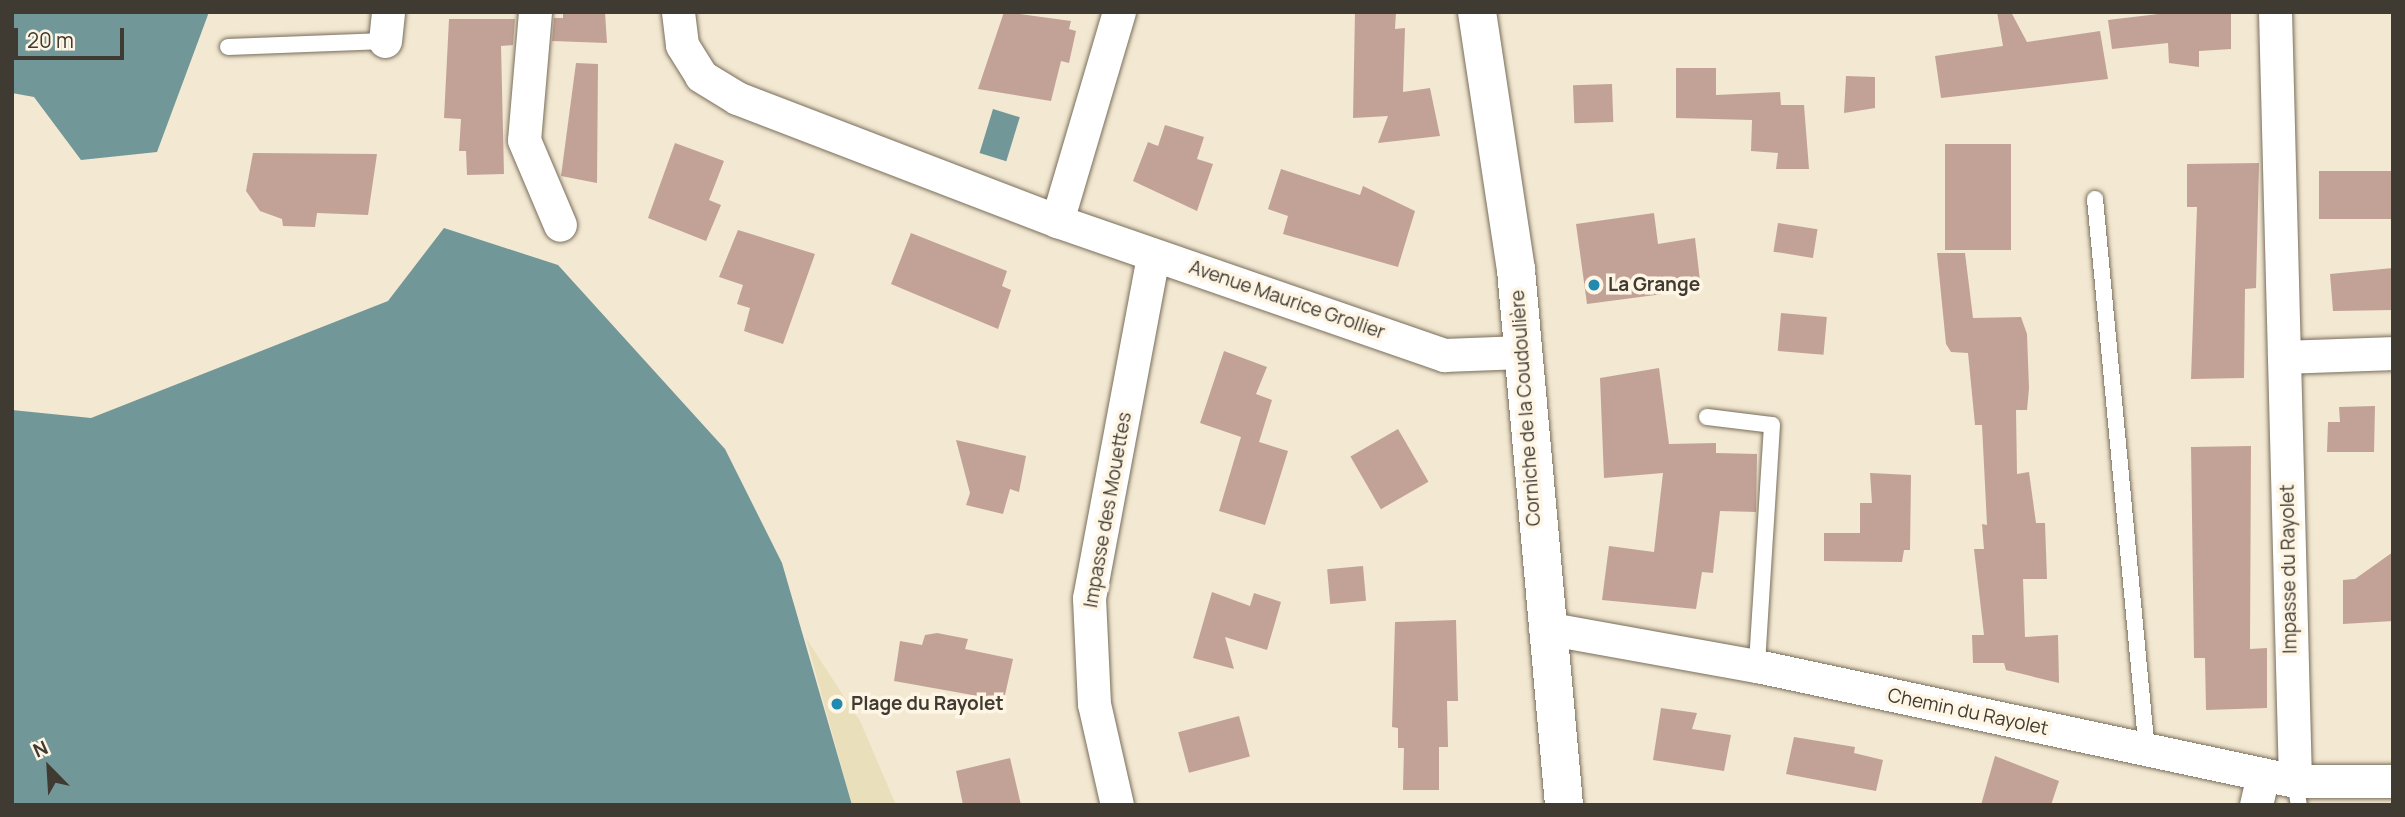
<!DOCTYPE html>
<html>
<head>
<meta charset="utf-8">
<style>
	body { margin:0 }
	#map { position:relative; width:2405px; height:817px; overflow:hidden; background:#f3e8d2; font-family:Manrope,sans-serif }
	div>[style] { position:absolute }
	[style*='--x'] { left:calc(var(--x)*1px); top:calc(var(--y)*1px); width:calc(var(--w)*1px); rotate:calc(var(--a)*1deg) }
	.sand>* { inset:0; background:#e9dfba }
	.water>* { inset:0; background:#719798; transform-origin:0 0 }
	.building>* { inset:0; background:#c2a296; transform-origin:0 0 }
	.roads { filter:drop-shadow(0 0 2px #786e5b) drop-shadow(0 0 2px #786e5b) }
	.service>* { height:16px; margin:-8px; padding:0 8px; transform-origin:8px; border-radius:8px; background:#fff }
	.minor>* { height:33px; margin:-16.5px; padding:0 16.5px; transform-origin:16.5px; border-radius:16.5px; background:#fff }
	.secondary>* { height:38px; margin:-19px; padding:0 19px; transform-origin:19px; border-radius:19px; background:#fff }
	.dots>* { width:19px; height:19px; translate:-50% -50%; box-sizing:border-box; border:4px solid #fef5e4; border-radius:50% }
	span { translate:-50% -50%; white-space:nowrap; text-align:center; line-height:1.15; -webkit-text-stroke:7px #fef5e4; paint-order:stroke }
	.poi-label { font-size:19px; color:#3f3a32; font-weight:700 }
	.left { translate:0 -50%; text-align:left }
	.street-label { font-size:19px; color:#3f3a32 }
	.frame { position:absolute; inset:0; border:14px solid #3f3a32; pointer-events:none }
	.north { position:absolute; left:14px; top:733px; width:70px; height:70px; -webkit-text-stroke:5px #fef5e4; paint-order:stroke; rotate:336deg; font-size:19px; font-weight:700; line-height:28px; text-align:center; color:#3f3a32 }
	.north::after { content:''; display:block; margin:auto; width:24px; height:32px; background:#3f3a32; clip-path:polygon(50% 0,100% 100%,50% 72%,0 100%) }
	.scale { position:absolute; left:14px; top:28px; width:110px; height:32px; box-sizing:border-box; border:4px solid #3f3a32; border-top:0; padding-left:9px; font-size:21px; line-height:24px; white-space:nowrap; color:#3f3a32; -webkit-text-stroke:5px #fef5e4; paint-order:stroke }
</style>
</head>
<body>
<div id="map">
	<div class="sand">
		<i style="clip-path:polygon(806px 638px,861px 723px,896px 805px,852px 805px)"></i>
	</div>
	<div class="water">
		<i style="clip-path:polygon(12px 12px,209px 12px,157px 152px,81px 160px,34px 97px,12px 93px)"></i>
		<i style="left:993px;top:109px;width:28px;height:46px;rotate:17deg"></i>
		<i style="clip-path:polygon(444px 228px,558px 265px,725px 449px,782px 563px,852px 805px,12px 805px,12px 410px,91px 418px,388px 301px)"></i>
	</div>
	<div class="building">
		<i style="clip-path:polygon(563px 12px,605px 12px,607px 43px,552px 41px,554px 18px,563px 18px)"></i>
		<i style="clip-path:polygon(1004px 12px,1071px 21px,1069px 29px,1076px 31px,1069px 63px,1061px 61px,1051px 101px,978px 89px)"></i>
		<i style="clip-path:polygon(1355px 12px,1396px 12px,1395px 29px,1405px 28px,1403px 92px,1430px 88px,1440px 136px,1378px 143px,1388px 116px,1353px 118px)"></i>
		<i style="clip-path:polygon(1997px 12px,2011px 12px,2027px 42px,2100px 31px,2108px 79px,1941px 98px,1935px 56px,2003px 46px)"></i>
		<i style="clip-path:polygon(2175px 12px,2231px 12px,2231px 49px,2199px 51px,2199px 67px,2169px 63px,2168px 43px,2112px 49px,2108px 20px)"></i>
		<i style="clip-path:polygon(449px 19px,515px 19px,513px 45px,501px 46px,504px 174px,467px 175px,466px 151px,459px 151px,461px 119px,444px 118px)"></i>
		<i style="clip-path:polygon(576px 63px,598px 64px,597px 183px,561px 176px)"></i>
		<i style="clip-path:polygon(1676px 68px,1716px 68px,1716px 95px,1780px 92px,1781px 105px,1804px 105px,1809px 169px,1776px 169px,1778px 153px,1751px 151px,1752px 120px,1676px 118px)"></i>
		<i style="clip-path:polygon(1846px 76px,1875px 77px,1875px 108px,1844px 113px)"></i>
		<i style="left:1612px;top:84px;width:38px;height:39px;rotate:88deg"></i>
		<i style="clip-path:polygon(1165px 125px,1204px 137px,1197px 159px,1213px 164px,1197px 211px,1133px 181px,1148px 142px,1158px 146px)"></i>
		<i style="clip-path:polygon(675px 143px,724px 161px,709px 200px,721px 205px,706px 241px,648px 218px)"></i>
		<i style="left:2011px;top:144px;width:106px;height:66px;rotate:90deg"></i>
		<i style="clip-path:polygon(253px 153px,377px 154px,368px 215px,317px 213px,315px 227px,283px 226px,282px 219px,260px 211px,246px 191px)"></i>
		<i style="clip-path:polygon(2259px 163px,2256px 288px,2245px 289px,2244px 378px,2191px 379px,2197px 207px,2187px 207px,2187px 164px)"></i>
		<i style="clip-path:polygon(1281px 169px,1360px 195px,1363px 186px,1415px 211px,1398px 267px,1283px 234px,1288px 216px,1268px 209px)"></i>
		<i style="left:2393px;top:171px;width:48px;height:74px;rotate:90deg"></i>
		<i style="clip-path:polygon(1654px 213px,1658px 244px,1695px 238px,1701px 289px,1587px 304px,1576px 224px)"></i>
		<i style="left:1778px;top:223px;width:40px;height:29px;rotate:9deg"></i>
		<i style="clip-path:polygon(738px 230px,815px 254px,783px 344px,744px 331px,750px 308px,737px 304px,743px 285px,719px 277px)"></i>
		<i style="clip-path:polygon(911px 233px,1007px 271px,1002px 286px,1011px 290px,998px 329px,891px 284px)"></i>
		<i style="clip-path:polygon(1937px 253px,1965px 253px,1973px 318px,2021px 317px,2027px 334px,2029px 388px,2027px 410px,2016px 410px,2017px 474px,2029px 472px,2036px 523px,2045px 523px,2047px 579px,2023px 579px,2025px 637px,2058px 635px,2059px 683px,2006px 670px,2004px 663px,1973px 663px,1972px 635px,1984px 635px,1974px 549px,1984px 549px,1982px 524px,1987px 525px,1982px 425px,1975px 425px,1968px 353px,1951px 352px,1946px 344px)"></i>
		<i style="clip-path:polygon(2393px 268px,2393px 310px,2333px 311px,2330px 274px)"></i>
		<i style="left:1781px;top:313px;width:46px;height:38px;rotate:5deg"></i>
		<i style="clip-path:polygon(1224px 351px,1267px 367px,1256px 394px,1272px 400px,1259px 442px,1288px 451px,1265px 525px,1219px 511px,1241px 437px,1200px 423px)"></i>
		<i style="clip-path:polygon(1659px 368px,1669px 444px,1716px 443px,1716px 453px,1757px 454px,1756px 512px,1720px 511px,1713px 573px,1702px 572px,1696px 609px,1602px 600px,1609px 546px,1654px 552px,1663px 473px,1604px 478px,1600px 378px)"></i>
		<i style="clip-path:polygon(2375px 406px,2374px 452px,2327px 452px,2328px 422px,2340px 422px,2339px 407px)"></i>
		<i style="left:1398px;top:429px;width:61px;height:55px;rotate:60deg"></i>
		<i style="clip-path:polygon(956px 440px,1026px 456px,1019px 492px,1010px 489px,1003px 514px,966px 505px,970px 493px)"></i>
		<i style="clip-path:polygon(2251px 446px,2250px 649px,2267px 648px,2267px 708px,2206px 710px,2205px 658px,2194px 658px,2191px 447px)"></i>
		<i style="clip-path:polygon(1870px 473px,1911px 475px,1910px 550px,1904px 550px,1902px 562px,1824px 561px,1824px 533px,1860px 533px,1860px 503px,1872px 503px)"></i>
		<i style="clip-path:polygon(2393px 552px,2393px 621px,2343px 624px,2343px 580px,2355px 579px)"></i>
		<i style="left:1363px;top:566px;width:35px;height:36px;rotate:85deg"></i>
		<i style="clip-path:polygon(1212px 592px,1250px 606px,1254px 593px,1281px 602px,1267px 650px,1225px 637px,1234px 669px,1193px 658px)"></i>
		<i style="clip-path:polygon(1456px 620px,1458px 701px,1447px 701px,1448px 747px,1439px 747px,1439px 790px,1403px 790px,1404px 748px,1398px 748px,1398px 728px,1392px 727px,1395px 622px)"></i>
		<i style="clip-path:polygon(937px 633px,968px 639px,965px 649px,1013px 659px,1005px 695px,989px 698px,894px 681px,900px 641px,922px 645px,925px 635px)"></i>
		<i style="clip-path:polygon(1661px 708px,1697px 713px,1692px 729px,1731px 735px,1724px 771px,1653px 760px)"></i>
		<i style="left:1239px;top:716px;width:42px;height:63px;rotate:75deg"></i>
		<i style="clip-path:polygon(1794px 737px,1855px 747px,1854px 753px,1883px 760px,1876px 791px,1786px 774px)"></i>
		<i style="clip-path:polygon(1995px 756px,2059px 781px,2051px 805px,1981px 805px)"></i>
		<i style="clip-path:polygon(1010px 758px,1021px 805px,963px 805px,956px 771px)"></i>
	</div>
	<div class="roads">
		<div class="service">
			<i style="--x:228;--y:47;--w:157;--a:-2.2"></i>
			<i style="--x:2095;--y:199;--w:555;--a:84.63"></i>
			<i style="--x:1707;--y:417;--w:65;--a:7"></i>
			<i style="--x:1772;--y:425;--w:241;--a:93.6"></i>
			<i style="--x:2295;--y:781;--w:24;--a:81"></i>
		</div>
		<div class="minor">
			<i style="--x:535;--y:12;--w:128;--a:94.9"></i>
			<i style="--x:524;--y:140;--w:92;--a:67"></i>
			<i style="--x:678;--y:12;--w:33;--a:83"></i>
			<i style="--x:682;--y:45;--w:36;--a:58"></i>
			<i style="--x:701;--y:76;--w:42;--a:31.4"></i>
			<i style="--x:737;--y:98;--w:343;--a:21"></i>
			<i style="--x:1057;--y:221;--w:410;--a:19.1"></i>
			<i style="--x:1444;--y:355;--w:78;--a:-2.2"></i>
			<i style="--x:2275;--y:12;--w:769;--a:88.51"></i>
			<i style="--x:385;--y:41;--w:29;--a:-84"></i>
			<i style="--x:1057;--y:221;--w:218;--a:-73.5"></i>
			<i style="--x:2284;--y:357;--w:109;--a:-2.1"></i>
			<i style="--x:1545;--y:628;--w:215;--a:10.2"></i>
			<i style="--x:1757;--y:666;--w:550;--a:12.07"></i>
			<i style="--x:2295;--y:781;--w:98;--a:0"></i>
			<i style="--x:1117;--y:805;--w:104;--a:-102.8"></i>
			<i style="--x:1094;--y:704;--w:106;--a:-92.7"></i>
			<i style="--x:1089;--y:598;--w:348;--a:-79.4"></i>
			<i style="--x:2256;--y:805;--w:31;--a:-77"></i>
		</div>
		<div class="secondary">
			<i style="--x:1477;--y:12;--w:261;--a:81.4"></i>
			<i style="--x:1516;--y:270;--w:537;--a:84.87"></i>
		</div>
	</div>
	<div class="dots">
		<i style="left:1594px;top:285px;background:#208ab1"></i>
		<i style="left:837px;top:704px;background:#208ab1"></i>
	</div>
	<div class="poi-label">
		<span class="left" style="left:1608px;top:285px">La Grange</span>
		<span class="left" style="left:851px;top:704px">Plage du Rayolet</span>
	</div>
	<div class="street-label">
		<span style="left:1287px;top:300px;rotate:19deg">Avenue Maurice Grollier</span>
		<span style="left:1526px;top:408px;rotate:-94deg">Corniche de la Coudoulière</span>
		<span style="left:1108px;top:510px;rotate:-80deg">Impasse des Mouettes</span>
		<span style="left:2289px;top:569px;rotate:-91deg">Impasse du Rayolet</span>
		<span style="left:1968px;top:712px;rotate:12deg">Chemin du Rayolet</span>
	</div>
	<div class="frame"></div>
	<div class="north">N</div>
	<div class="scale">20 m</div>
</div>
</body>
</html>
